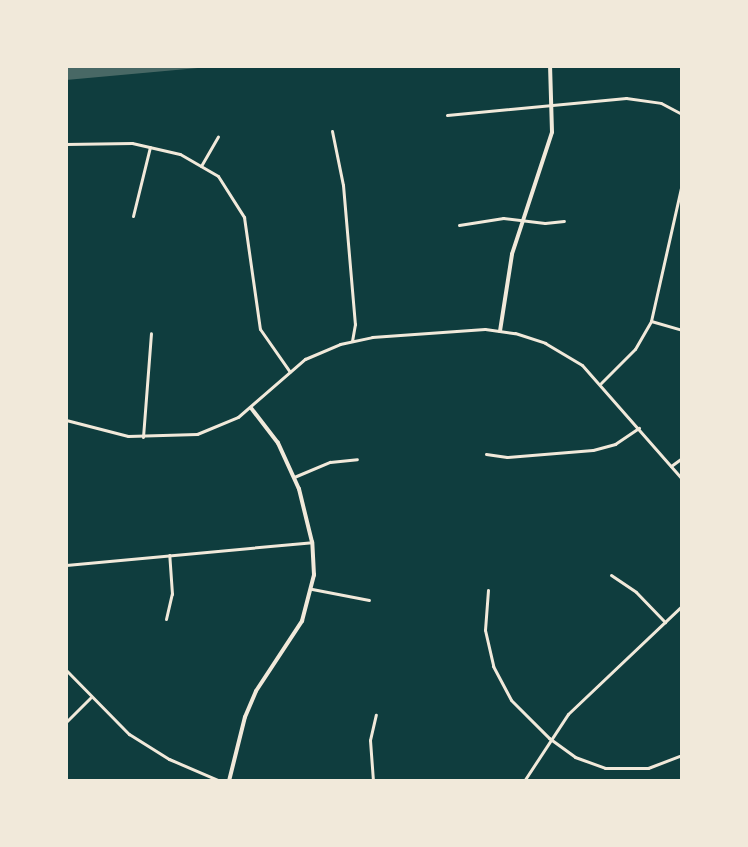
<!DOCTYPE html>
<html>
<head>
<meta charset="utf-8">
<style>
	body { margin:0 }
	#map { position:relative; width:748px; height:847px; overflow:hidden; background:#0f3d3e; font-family:Raleway,sans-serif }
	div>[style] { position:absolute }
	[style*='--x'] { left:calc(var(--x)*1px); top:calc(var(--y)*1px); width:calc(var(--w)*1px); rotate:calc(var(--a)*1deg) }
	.building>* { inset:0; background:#486865 }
	.minor>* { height:3px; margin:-1.5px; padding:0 1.5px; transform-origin:1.5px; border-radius:1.5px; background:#f1e9da }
	.tertiary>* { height:4px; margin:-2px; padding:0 2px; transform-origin:2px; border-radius:2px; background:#f1e9da }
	span { translate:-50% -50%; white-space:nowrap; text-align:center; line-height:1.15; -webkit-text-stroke:4.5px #f1e9da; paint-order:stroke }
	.frame { position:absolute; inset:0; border:68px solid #f1e9da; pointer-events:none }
</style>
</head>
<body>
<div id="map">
	<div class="building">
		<i style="clip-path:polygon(66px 66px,198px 66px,198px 68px,66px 80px)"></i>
	</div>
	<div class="minor">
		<i style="--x:447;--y:115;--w:180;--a:-5.4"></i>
		<i style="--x:626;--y:98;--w:35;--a:8"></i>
		<i style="--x:661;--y:103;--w:24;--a:28"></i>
		<i style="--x:332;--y:131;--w:55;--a:78.5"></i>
		<i style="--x:343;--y:185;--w:140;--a:85.1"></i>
		<i style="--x:355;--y:324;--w:17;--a:100"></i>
		<i style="--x:66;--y:144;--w:66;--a:-0.9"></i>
		<i style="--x:132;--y:143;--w:49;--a:12.9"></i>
		<i style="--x:180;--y:154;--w:44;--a:30.1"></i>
		<i style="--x:218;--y:176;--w:49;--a:57.6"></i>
		<i style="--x:244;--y:217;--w:113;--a:81.9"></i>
		<i style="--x:260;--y:329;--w:52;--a:55.1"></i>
		<i style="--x:201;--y:166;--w:34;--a:-60"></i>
		<i style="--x:133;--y:216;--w:71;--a:-76.2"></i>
		<i style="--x:459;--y:225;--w:45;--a:-9"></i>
		<i style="--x:503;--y:218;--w:42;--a:6.8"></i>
		<i style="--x:545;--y:223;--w:19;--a:-6"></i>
		<i style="--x:651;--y:321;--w:32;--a:16"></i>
		<i style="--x:601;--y:383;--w:48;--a:-45"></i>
		<i style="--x:635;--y:349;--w:32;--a:-60"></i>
		<i style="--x:651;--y:321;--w:141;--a:-77.3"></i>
		<i style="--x:66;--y:420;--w:64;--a:14.5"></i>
		<i style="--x:128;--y:436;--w:69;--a:-1.7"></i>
		<i style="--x:197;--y:434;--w:44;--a:-22.5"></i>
		<i style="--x:238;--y:417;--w:89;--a:-40.9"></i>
		<i style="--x:305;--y:359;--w:38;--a:-23"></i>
		<i style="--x:340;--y:344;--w:33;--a:-12"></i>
		<i style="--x:372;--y:337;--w:113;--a:-4"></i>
		<i style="--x:485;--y:329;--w:30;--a:8"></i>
		<i style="--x:515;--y:333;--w:32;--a:18"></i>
		<i style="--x:545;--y:343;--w:43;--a:30.7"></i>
		<i style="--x:582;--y:365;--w:152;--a:48.7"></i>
		<i style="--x:143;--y:437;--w:104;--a:-85.6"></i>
		<i style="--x:486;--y:454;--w:21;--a:8"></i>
		<i style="--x:507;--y:457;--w:86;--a:-4.7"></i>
		<i style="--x:593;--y:450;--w:23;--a:-15"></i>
		<i style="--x:615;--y:444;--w:29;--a:-34"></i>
		<i style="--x:671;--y:466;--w:14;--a:-36"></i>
		<i style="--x:294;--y:477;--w:39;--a:-23"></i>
		<i style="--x:330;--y:462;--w:27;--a:-6"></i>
		<i style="--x:66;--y:565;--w:247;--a:-5.3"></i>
		<i style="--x:611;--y:575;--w:30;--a:34"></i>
		<i style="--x:636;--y:592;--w:42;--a:46"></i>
		<i style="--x:312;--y:589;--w:58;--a:10.9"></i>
		<i style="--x:488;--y:590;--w:40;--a:94.3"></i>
		<i style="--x:485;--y:630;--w:37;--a:77"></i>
		<i style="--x:493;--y:666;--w:38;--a:62"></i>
		<i style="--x:511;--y:700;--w:54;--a:45"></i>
		<i style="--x:549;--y:738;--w:32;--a:36"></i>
		<i style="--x:575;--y:757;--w:32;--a:20"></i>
		<i style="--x:605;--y:768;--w:43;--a:0"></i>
		<i style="--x:648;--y:768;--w:36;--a:-21"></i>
		<i style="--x:166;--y:619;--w:26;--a:-77"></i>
		<i style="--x:172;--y:594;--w:39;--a:-94"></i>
		<i style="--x:66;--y:670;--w:90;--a:45.5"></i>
		<i style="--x:129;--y:734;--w:47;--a:32"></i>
		<i style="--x:169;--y:759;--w:56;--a:23.3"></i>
		<i style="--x:66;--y:722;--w:34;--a:-45"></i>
		<i style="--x:373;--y:781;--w:41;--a:-94.2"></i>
		<i style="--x:370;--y:740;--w:26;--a:-77"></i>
		<i style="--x:524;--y:781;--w:80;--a:-56.7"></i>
		<i style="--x:568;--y:714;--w:157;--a:-43.5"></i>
	</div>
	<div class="tertiary">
		<i style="--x:500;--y:331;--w:78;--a:-81.1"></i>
		<i style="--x:512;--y:254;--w:128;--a:-71.8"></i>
		<i style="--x:552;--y:132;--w:66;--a:-91.7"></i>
		<i style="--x:229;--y:781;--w:66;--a:-76"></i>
		<i style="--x:245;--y:717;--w:28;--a:-67"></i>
		<i style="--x:256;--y:691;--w:84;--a:-56.7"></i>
		<i style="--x:302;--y:621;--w:48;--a:-75.4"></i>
		<i style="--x:314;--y:575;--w:33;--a:-93"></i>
		<i style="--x:312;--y:542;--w:55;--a:-103.8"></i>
		<i style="--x:299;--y:489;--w:51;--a:-114.5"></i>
		<i style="--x:278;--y:443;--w:44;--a:-127.6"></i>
	</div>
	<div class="frame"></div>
</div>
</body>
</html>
